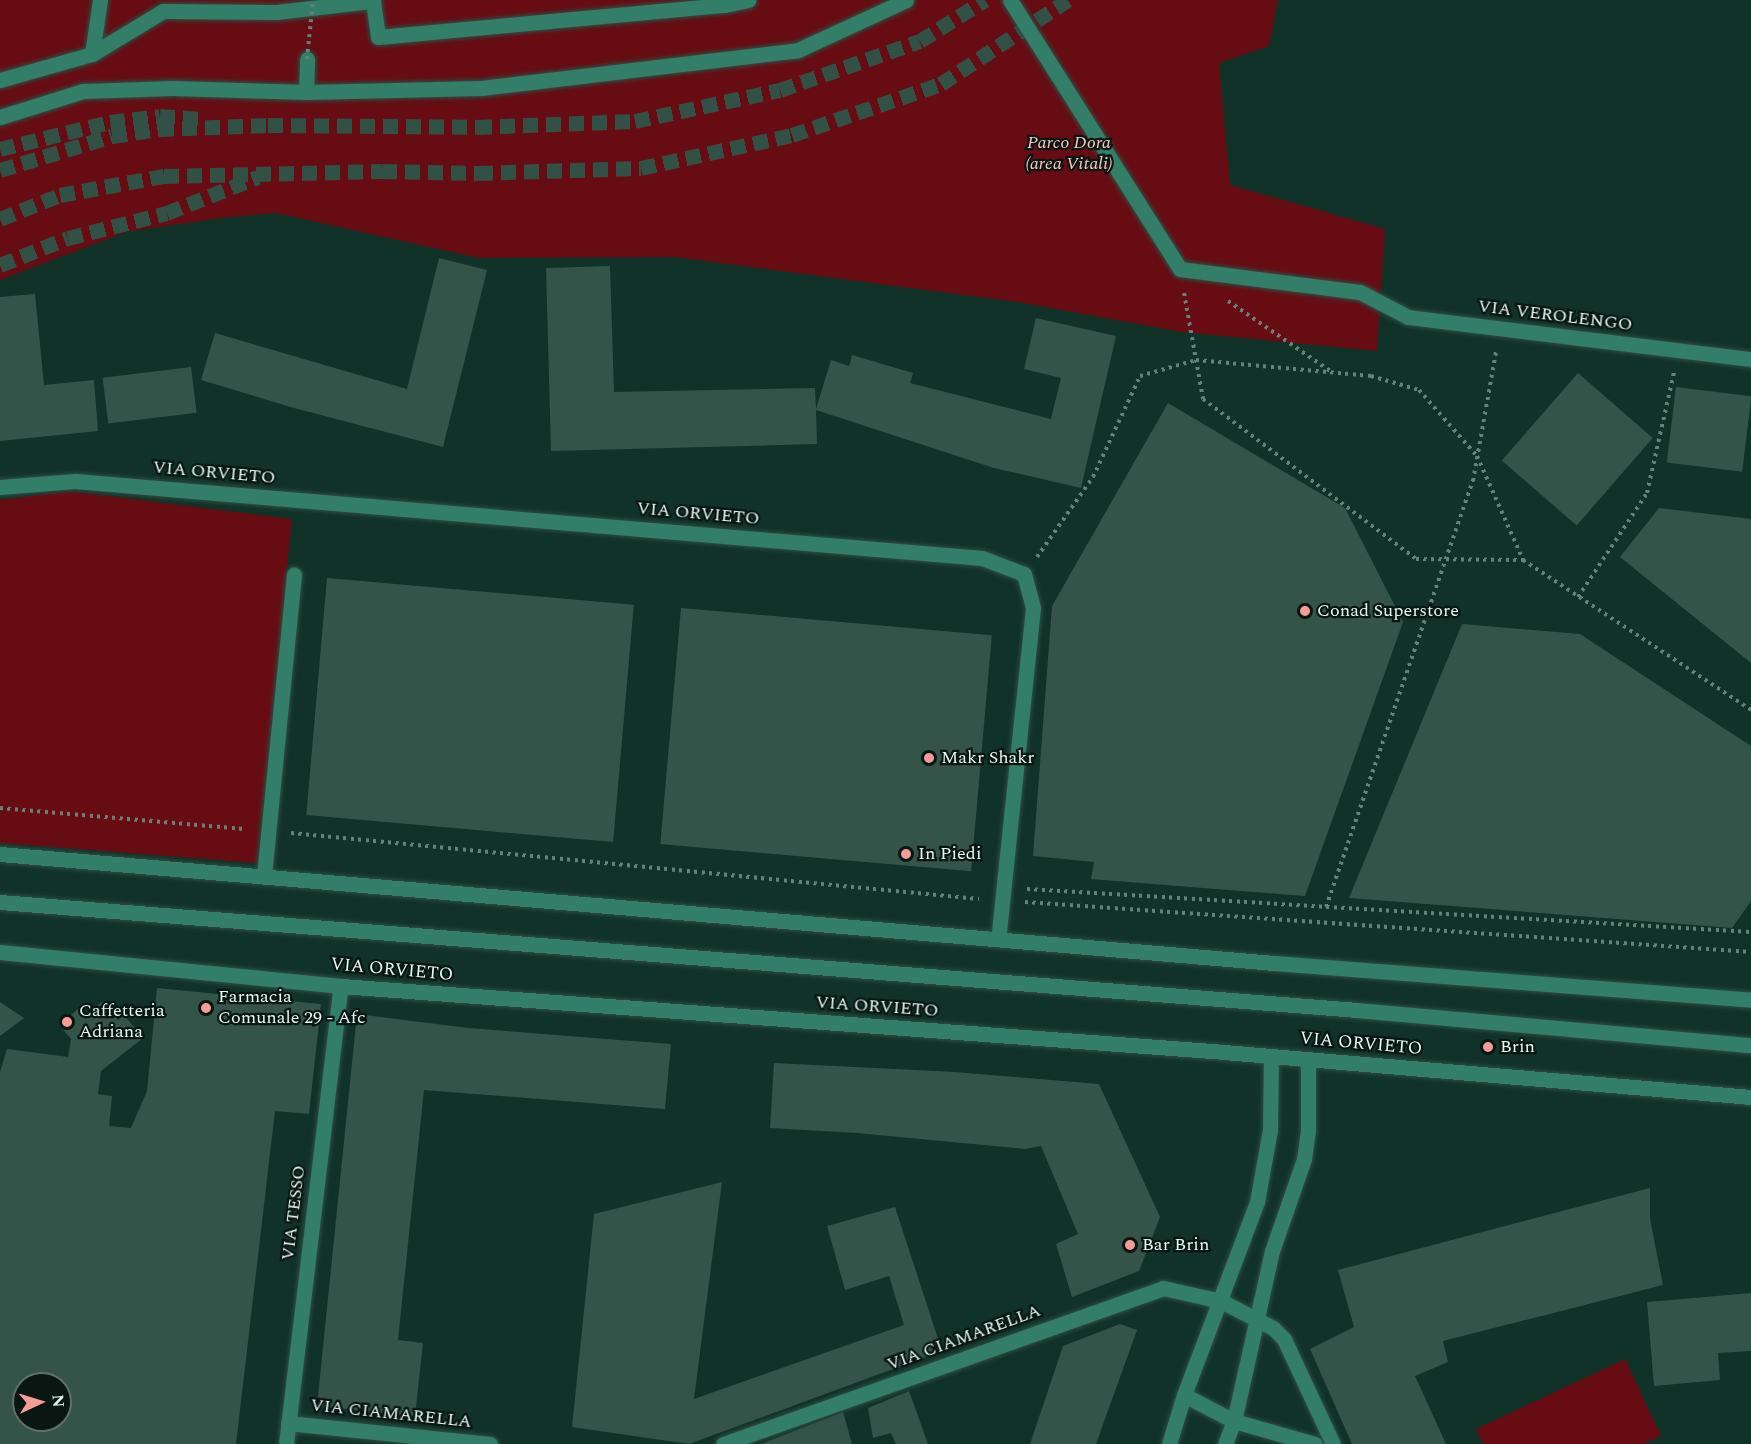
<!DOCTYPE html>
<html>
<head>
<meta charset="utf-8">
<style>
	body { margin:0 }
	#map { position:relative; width:1751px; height:1444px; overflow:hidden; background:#113228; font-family:Spectral,serif }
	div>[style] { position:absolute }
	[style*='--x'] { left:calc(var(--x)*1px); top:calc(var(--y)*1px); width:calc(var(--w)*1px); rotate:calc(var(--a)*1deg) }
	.green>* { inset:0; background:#670c13 }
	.building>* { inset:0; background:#345449; transform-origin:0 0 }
	.secondary-tunnel>* { height:15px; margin-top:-7.5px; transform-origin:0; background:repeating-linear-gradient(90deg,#315046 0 15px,transparent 0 23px) }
	.path>* { height:4px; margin-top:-2px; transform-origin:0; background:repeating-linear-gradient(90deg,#668178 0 3px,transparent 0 7.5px) }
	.roads { filter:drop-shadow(0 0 2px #2f4e44) drop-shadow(0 0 2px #2f4e44) }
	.service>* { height:15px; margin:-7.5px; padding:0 7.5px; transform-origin:7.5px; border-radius:7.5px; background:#327e68 }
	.pedestrian>* { height:15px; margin:-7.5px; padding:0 7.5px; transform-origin:7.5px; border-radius:7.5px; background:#327e68 }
	.minor>* { height:15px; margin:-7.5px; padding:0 7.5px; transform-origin:7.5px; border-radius:7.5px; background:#327e68 }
	.tertiary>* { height:15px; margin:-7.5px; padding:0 7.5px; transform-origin:7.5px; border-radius:7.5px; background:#327e68 }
	.path-bridge>* { height:4px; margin-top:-2px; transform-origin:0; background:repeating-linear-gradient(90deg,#668178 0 3px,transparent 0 7.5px) }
	.dots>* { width:16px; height:16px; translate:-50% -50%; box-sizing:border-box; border:3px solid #091612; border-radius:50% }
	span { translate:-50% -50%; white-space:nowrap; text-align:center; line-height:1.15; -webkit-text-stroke:4.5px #091612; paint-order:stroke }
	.park-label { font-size:18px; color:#fcc6c2; font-style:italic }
	.street-label { font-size:18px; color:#e6f8f1 }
	.poi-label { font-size:18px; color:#e6f8f1 }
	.left { translate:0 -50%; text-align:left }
	.north { position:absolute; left:12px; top:1372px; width:60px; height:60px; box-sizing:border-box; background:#091612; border:2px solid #61706b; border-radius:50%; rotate:86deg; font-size:16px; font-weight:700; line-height:24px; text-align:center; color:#e6f8f1 }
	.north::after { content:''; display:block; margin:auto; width:21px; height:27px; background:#f59c96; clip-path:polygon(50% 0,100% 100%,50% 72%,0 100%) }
</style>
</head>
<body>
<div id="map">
	<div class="green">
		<i style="clip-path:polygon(0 0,1278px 0,1269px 46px,1219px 63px,1230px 185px,1385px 229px,1377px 351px,1181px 332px,1018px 302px,675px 257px,479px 258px,276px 213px,220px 218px,126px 232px,0 280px)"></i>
		<i style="clip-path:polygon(68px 491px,292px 519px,257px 863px,0 843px,0 500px)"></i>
		<i style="clip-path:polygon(1625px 1359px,1661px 1436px,1644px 1444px,1483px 1444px,1476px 1429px)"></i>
	</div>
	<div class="building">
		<i style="clip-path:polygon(439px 258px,487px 270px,443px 447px,294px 408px,201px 380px,215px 333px,407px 389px)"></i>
		<i style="clip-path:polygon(610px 266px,614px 392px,815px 388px,816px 409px,831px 360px,849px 366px,852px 355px,913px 373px,910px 383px,1051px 419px,1061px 378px,1024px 369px,1036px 318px,1116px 336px,1081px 488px,994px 468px,816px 410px,817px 444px,551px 451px,546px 268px)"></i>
		<i style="clip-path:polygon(35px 294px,44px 385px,94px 380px,98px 431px,0 441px,0 297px)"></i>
		<i style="left:191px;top:367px;width:46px;height:89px;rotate:83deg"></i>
		<i style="left:1578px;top:373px;width:99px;height:116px;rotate:41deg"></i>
		<i style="left:1676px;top:387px;width:76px;height:76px;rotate:7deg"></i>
		<i style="clip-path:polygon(1168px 403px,1345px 508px,1403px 622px,1305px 896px,1091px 879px,1094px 862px,1033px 856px,1052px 606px)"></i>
		<i style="clip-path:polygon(1659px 508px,1751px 519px,1751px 663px,1620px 557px)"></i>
		<i style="left:327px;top:578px;width:308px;height:238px;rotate:5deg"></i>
		<i style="left:681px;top:608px;width:312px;height:237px;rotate:5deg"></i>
		<i style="clip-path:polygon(1462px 624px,1580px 634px,1751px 746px,1751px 901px,1732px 928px,1349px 898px)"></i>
		<i style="clip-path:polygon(evenodd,157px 988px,321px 1004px,309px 1114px,275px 1111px,236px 1444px,0 1444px,0 1072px,7px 1049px,68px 1057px,71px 1039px,59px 1025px,79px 1008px,85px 1016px,103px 1001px,118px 1020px,124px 1015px,143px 1038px,101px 1071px,98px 1094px,112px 1096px,109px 1126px,131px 1128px,147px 1091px,157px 988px,24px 1384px,60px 1384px,60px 1420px,24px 1420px,24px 1384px)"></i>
		<i style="clip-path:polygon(0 1002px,24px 1018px,0 1036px)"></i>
		<i style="clip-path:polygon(357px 1014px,468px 1028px,671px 1044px,665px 1109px,424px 1090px,398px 1340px,423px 1343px,415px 1416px,317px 1406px)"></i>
		<i style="clip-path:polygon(774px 1063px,955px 1072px,1099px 1084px,1160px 1217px,1139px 1271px,1072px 1297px,1056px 1244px,1078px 1234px,1041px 1146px,1025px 1149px,857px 1133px,770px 1128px)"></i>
		<i style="clip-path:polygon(722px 1182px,694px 1399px,904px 1325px,889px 1276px,845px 1290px,827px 1226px,895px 1207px,942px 1351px,689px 1444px,572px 1427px,594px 1214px)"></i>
		<i style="clip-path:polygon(1650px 1188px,1650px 1219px,1663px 1285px,1443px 1341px,1448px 1362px,1415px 1376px,1446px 1444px,1352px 1444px,1310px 1349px,1354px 1327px,1338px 1270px)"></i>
		<i style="clip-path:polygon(1751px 1293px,1751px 1351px,1718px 1353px,1720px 1380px,1654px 1386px,1647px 1302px)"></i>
		<i style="clip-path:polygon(1120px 1324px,1137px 1330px,1096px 1444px,1030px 1444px,1063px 1346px)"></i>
		<i style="clip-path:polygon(909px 1391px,928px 1444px,896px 1444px,891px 1433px,873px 1438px,868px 1408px)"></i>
		<i style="clip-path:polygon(843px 1412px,852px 1444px,761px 1444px)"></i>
	</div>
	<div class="secondary-tunnel">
		<i style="--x:0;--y:149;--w:113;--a:-13.8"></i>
		<i style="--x:110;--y:122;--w:50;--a:-6.8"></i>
		<i style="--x:160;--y:116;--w:39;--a:4"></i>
		<i style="--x:0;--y:170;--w:117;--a:-16.9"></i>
		<i style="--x:112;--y:136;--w:48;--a:-8.5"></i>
		<i style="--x:159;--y:129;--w:109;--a:-2.1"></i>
		<i style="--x:268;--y:125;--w:209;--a:0.5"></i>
		<i style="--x:477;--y:127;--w:158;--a:-2.2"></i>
		<i style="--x:635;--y:121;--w:148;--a:-12.1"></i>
		<i style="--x:780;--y:90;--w:148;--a:-19.3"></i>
		<i style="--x:920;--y:41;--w:77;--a:-32.2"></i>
		<i style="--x:0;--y:219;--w:65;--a:-21.8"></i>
		<i style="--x:60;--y:195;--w:106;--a:-10.4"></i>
		<i style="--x:164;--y:176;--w:218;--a:-1.3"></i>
		<i style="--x:382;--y:171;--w:96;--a:1.2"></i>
		<i style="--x:478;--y:173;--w:163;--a:-1.8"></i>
		<i style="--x:641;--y:168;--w:155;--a:-12.3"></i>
		<i style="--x:792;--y:135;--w:157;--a:-18.9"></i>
		<i style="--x:941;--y:84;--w:152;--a:-33.5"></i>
		<i style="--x:0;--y:265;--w:73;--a:-21.7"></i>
		<i style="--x:68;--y:238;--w:102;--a:-14.2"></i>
		<i style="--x:167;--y:213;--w:98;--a:-21.6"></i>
	</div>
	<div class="path">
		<i style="--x:1184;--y:293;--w:108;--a:79.8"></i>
		<i style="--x:1203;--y:399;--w:266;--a:36.9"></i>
		<i style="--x:1416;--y:559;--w:107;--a:0.5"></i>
		<i style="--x:1523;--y:560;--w:273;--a:33.3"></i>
		<i style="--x:1228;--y:301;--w:127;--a:34.4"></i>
		<i style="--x:1037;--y:557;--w:98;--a:-55"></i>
		<i style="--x:1093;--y:477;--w:111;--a:-65"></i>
		<i style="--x:1140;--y:376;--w:58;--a:-15.9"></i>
		<i style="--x:1196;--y:360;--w:176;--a:5.2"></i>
		<i style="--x:1371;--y:376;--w:50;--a:16.3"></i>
		<i style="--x:1419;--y:390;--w:88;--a:48.7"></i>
		<i style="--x:1477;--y:456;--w:114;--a:66.1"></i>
		<i style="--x:1578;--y:597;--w:125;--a:-56.4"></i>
		<i style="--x:1647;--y:493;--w:124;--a:-77.4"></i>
		<i style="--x:0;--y:808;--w:245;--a:4.9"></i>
		<i style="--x:291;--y:833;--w:691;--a:5.48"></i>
		<i style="--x:1027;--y:889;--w:725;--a:3.4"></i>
		<i style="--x:1025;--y:902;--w:728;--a:3.94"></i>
		<i style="--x:1326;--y:907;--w:451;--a:-71"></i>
		<i style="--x:1473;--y:481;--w:131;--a:-79.9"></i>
	</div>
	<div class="roads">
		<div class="service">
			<i style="--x:264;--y:875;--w:302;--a:-84.3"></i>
			<i style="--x:0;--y:902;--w:1360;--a:4.55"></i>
			<i style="--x:1356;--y:1010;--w:397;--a:5.1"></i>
		</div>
		<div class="pedestrian">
			<i style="--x:1010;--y:0;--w:318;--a:57.7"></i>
			<i style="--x:1180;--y:269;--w:181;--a:7.3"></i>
			<i style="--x:92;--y:54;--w:55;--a:-81.6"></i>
			<i style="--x:0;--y:80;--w:96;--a:-15.8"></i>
			<i style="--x:92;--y:54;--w:83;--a:-31.2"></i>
			<i style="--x:163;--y:11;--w:113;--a:0.5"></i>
			<i style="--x:276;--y:12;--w:98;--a:-6.5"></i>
			<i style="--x:373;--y:1;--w:36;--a:82"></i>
			<i style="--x:378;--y:37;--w:348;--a:-5.3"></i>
			<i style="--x:725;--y:5;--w:24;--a:-12"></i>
			<i style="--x:306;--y:92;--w:175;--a:-1.3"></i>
			<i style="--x:481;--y:88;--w:319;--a:-6.8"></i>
			<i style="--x:798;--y:50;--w:119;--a:-24.8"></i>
			<i style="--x:0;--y:117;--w:87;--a:-17.4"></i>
			<i style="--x:83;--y:91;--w:90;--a:-1.9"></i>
			<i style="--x:173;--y:88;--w:133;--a:1.7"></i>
			<i style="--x:306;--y:92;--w:33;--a:-88"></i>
		</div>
		<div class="minor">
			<i style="--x:1360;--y:292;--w:54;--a:27.5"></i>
			<i style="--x:1408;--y:317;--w:346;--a:7"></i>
			<i style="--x:0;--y:487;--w:75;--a:-4.6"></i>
			<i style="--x:75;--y:481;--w:910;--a:4.85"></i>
			<i style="--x:982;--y:558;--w:45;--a:20.9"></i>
			<i style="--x:1024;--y:574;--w:35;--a:75"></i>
			<i style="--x:1033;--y:608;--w:333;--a:96"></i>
			<i style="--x:1184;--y:1395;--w:56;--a:27.5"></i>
			<i style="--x:1234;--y:1421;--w:84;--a:15.9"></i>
			<i style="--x:288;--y:1423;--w:203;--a:5.9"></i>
			<i style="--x:286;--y:1444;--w:461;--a:-83.2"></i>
			<i style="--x:723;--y:1444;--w:467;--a:-19.5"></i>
			<i style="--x:1163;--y:1288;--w:59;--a:12.6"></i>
			<i style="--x:1221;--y:1301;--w:59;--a:27.4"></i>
			<i style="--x:1273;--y:1328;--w:16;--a:45"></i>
			<i style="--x:1284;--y:1339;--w:116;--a:65"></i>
			<i style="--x:1169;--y:1444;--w:51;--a:-73"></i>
			<i style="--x:1184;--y:1395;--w:206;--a:-69.3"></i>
			<i style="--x:1257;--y:1202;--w:73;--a:-79.8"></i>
			<i style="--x:1270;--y:1130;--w:73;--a:-89.2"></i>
			<i style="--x:1225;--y:1444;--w:25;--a:-69"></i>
			<i style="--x:1234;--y:1421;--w:174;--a:-77.4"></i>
			<i style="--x:1272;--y:1251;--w:97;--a:-70.8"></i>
			<i style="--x:1304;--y:1159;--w:30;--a:-82"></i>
			<i style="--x:1308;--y:1129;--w:70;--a:-90"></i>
		</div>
		<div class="tertiary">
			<i style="--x:0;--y:854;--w:1280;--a:4.89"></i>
			<i style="--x:1275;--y:963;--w:477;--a:4.4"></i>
			<i style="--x:0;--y:952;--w:343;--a:5.7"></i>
			<i style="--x:341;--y:986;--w:885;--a:4.27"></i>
			<i style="--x:1224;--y:1052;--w:529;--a:4.88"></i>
		</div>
	</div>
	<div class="path-bridge">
		<i style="--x:307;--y:59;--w:59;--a:-84.2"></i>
	</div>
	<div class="dots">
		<i style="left:1305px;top:611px;background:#f59c96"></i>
		<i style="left:929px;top:758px;background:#f59c96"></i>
		<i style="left:906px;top:854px;background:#f59c96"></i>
		<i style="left:206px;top:1008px;background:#f59c96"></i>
		<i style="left:67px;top:1022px;background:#f59c96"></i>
		<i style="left:1488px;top:1047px;background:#f59c96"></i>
		<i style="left:1130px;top:1245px;background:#f59c96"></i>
	</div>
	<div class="park-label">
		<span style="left:1069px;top:154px">Parco Dora<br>(area Vitali)</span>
	</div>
	<div class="street-label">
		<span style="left:1555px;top:316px;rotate:7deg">VIA VEROLENGO</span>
		<span style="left:214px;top:473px;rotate:5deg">VIA ORVIETO</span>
		<span style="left:698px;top:514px;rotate:5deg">VIA ORVIETO</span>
		<span style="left:392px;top:970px;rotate:5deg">VIA ORVIETO</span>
		<span style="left:877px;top:1007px;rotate:4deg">VIA ORVIETO</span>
		<span style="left:1361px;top:1044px;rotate:5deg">VIA ORVIETO</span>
		<span style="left:294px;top:1213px;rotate:-83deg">VIA TESSO</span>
		<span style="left:964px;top:1338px;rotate:-20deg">VIA CIAMARELLA</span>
		<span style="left:391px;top:1414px;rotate:6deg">VIA CIAMARELLA</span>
	</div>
	<div class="poi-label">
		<span class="left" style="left:1317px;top:611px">Conad Superstore</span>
		<span class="left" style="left:941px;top:758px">Makr Shakr</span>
		<span class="left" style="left:918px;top:854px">In Piedi</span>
		<span class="left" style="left:218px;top:1008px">Farmacia<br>Comunale 29 - Afc</span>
		<span class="left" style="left:79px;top:1022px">Caffetteria<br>Adriana</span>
		<span class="left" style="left:1500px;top:1047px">Brin</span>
		<span class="left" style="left:1142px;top:1245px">Bar Brin</span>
	</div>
	<div class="north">N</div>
</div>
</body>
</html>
